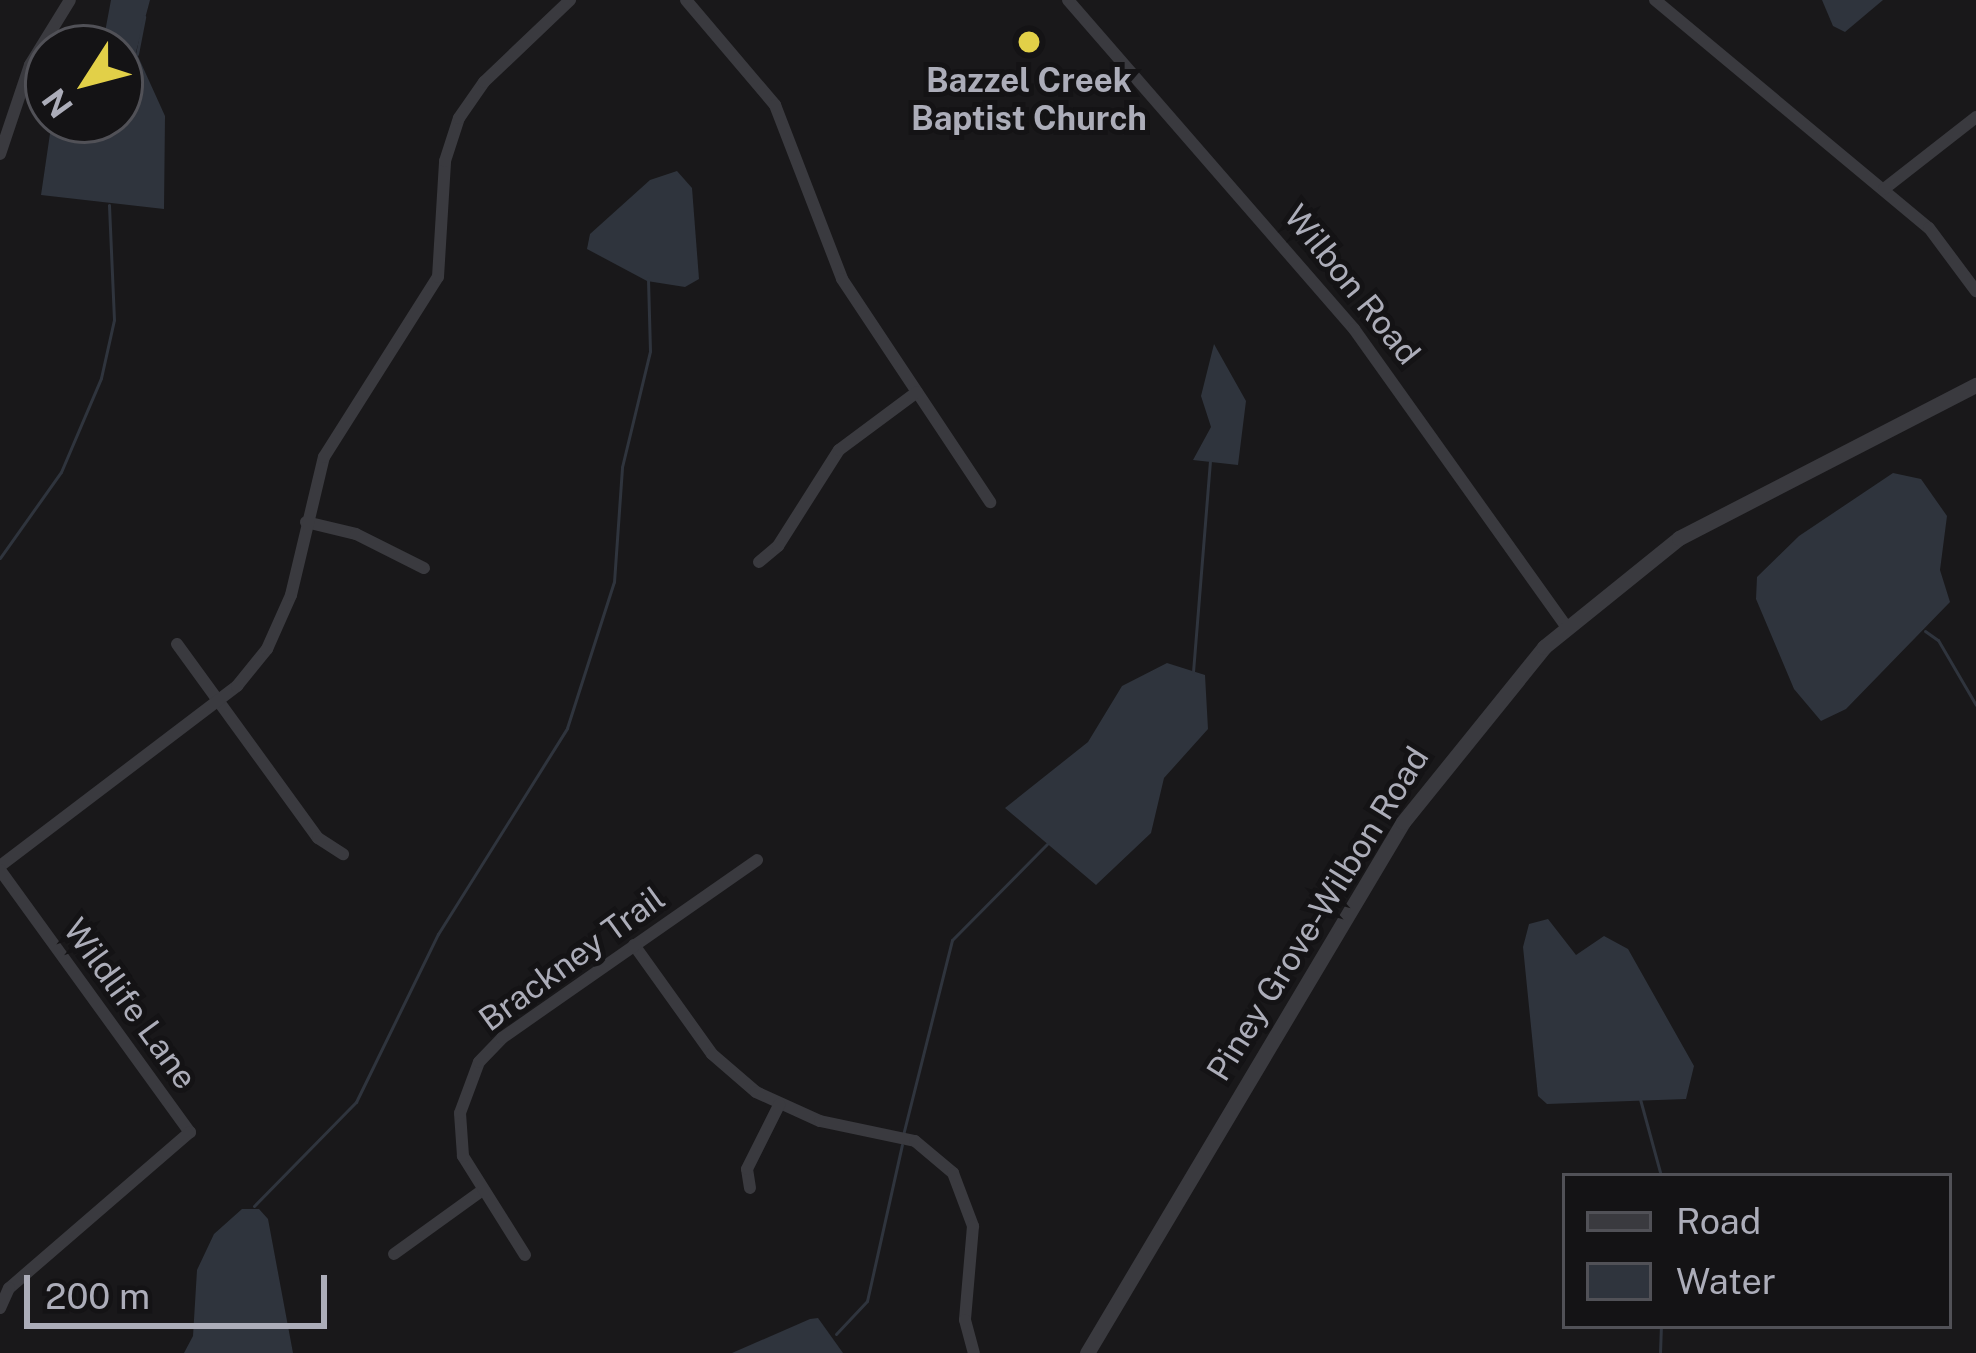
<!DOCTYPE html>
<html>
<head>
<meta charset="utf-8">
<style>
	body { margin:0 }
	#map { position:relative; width:1976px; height:1353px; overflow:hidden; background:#19181a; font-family:"Public Sans",sans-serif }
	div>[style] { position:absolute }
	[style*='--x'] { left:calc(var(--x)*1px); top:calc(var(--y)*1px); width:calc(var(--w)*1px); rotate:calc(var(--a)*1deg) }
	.water>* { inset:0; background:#2f343d }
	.stream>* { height:3px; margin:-1.5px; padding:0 1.5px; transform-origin:1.5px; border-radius:1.5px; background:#2f343d }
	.minor>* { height:12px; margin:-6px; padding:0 6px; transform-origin:6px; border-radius:6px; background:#3a3a3f }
	.tertiary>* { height:15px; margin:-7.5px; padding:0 7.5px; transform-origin:7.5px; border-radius:7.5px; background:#3a3a3f }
	.dots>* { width:33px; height:33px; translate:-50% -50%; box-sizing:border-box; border:6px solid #141315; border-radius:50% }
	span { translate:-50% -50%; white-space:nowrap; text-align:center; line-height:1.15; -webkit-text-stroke:10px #141315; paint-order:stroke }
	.poi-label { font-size:33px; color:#acadb9; font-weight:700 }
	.street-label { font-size:33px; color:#acadb9 }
	.legend { position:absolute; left:1562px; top:1173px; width:390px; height:156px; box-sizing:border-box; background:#141315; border:3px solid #515157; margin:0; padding:15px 21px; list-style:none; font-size:36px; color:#acadb9 }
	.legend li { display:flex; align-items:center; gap:24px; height:60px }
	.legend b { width:60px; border:3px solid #515157 }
	.north { position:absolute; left:24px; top:24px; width:120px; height:120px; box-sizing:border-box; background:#141315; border:3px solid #515157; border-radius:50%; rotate:234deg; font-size:33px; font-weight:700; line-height:48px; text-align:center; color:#acadb9 }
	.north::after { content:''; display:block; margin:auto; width:42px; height:54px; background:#e2d048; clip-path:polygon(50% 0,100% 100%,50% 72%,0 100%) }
	.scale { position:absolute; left:24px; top:1275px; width:303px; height:54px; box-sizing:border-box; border:6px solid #acadb9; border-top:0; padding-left:15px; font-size:36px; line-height:42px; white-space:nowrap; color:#acadb9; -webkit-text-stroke:9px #141315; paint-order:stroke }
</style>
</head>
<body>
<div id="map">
	<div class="water">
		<i style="clip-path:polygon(111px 0,150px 0,136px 52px,165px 116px,164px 209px,41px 195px,52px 120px,120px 120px,120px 48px,102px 48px)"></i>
		<i style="clip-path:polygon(1822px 0,1883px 0,1845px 32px,1833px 26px)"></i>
		<i style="clip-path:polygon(677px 171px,692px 188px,699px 279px,685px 287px,647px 281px,587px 249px,590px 234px,650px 180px)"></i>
		<i style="clip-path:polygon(1214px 344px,1246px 401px,1238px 465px,1193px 460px,1211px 427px,1201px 396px)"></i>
		<i style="clip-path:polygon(1893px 473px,1921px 479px,1947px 516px,1940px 570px,1950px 602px,1846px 709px,1821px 721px,1794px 689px,1756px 599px,1757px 577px,1799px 536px)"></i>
		<i style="clip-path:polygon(1167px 663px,1205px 675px,1208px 729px,1164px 778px,1151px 833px,1096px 885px,1005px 808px,1088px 742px,1122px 686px)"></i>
		<i style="clip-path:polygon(1548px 919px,1576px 955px,1604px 936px,1628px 949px,1694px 1066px,1686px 1099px,1547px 1104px,1538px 1096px,1523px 947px,1529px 924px)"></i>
		<i style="clip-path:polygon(242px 1209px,259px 1209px,268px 1219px,293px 1353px,184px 1353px,193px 1336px,197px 1270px,214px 1234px)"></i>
		<i style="clip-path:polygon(818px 1318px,843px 1353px,732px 1353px,810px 1319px)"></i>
	</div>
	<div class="stream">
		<i style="--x:137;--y:54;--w:38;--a:-79"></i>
		<i style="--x:0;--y:558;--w:105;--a:-54.7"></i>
		<i style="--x:61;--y:472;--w:102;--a:-66.9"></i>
		<i style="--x:101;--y:378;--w:59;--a:-77.4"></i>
		<i style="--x:114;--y:320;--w:115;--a:-92.5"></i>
		<i style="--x:1925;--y:631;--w:16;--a:35"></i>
		<i style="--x:1938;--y:640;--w:75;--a:59.7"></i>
		<i style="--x:1193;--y:672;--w:211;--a:-85.4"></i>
		<i style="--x:1640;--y:1099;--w:80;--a:74.7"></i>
		<i style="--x:903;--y:1135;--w:201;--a:-75.9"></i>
		<i style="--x:952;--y:940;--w:135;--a:-45.3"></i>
		<i style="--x:254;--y:1206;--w:146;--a:-45.6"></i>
		<i style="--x:356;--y:1102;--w:187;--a:-64"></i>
		<i style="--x:438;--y:934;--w:243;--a:-57.9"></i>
		<i style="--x:567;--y:728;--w:153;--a:-72.2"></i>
		<i style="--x:614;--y:582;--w:115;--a:-86"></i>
		<i style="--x:622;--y:467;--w:119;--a:-76.4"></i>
		<i style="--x:650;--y:351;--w:73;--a:-91.6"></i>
		<i style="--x:836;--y:1334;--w:45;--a:-46.8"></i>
		<i style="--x:867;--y:1301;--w:160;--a:-77.4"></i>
		<i style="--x:1660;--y:1353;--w:27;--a:-88"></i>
	</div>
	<div class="minor">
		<i style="--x:686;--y:0;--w:138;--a:49.7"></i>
		<i style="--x:775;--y:105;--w:186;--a:68.9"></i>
		<i style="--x:842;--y:279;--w:268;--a:56.4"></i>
		<i style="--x:1068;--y:0;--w:436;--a:49"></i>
		<i style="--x:1354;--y:329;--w:364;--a:54.5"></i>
		<i style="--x:1655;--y:0;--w:356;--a:39.8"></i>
		<i style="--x:1929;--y:228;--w:79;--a:53.3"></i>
		<i style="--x:0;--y:154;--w:94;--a:-71.4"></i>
		<i style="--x:30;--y:65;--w:76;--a:-58.4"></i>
		<i style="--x:1884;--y:189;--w:117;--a:-38"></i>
		<i style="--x:306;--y:522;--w:51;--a:13.5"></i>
		<i style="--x:356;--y:534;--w:76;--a:26.6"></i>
		<i style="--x:759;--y:562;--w:25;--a:-40"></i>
		<i style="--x:778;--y:546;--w:114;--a:-57.6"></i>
		<i style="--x:839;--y:450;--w:97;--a:-36.6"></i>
		<i style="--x:177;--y:644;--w:240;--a:54"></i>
		<i style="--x:318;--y:838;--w:30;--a:33"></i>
		<i style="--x:0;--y:866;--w:298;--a:-37.2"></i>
		<i style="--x:237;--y:686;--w:48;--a:-51"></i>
		<i style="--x:267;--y:649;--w:59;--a:-66"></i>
		<i style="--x:291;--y:595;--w:142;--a:-76.6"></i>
		<i style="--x:324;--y:457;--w:213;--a:-57.7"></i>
		<i style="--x:438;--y:277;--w:116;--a:-86.5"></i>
		<i style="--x:445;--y:161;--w:45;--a:-72"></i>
		<i style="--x:459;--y:118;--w:44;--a:-55.2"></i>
		<i style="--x:484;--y:82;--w:119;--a:-43.6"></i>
		<i style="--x:0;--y:870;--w:324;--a:54.1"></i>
		<i style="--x:190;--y:1132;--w:239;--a:139.2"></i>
		<i style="--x:9;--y:1288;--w:22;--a:114"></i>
		<i style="--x:634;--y:945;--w:134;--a:54.4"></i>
		<i style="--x:712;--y:1054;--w:58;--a:40.8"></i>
		<i style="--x:756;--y:1092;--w:70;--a:24.4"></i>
		<i style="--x:820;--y:1121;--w:97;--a:11.9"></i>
		<i style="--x:915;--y:1141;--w:50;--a:40.1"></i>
		<i style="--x:953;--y:1173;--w:57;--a:69.3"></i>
		<i style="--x:973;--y:1226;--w:94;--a:94.9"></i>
		<i style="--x:965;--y:1320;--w:34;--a:75"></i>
		<i style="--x:750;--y:1188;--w:19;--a:-99"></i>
		<i style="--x:747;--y:1169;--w:72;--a:-63.4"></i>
		<i style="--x:394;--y:1254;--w:106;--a:-35.8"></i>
		<i style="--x:525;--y:1255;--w:117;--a:-122.1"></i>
		<i style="--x:463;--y:1156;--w:43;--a:-94"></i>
		<i style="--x:460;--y:1113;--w:54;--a:-69.6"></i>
		<i style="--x:479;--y:1062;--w:33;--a:-46"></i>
		<i style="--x:502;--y:1038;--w:311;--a:-34.9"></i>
	</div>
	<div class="tertiary">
		<i style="--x:1087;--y:1353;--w:618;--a:-59.24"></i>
		<i style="--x:1403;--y:822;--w:225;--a:-51.1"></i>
		<i style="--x:1544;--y:647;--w:174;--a:-38.9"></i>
		<i style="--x:1679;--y:538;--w:334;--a:-27.3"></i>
	</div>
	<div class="dots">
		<i style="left:1029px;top:42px;background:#e2d048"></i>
	</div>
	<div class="poi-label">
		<span style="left:1029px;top:100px">Bazzel Creek<br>Baptist Church</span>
	</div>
	<div class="street-label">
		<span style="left:1352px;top:285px;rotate:51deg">Wilbon Road</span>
		<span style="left:1318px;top:914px;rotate:-58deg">Piney Grove-Wilbon Road</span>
		<span style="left:572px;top:959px;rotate:-36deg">Brackney Trail</span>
		<span style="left:130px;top:1004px;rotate:54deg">Wildlife Lane</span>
	</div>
	<ul class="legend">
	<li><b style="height:15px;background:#3a3a3f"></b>Road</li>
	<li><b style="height:33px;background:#2f343d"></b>Water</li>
	</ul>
	<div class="north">N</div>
	<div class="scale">200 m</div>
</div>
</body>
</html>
